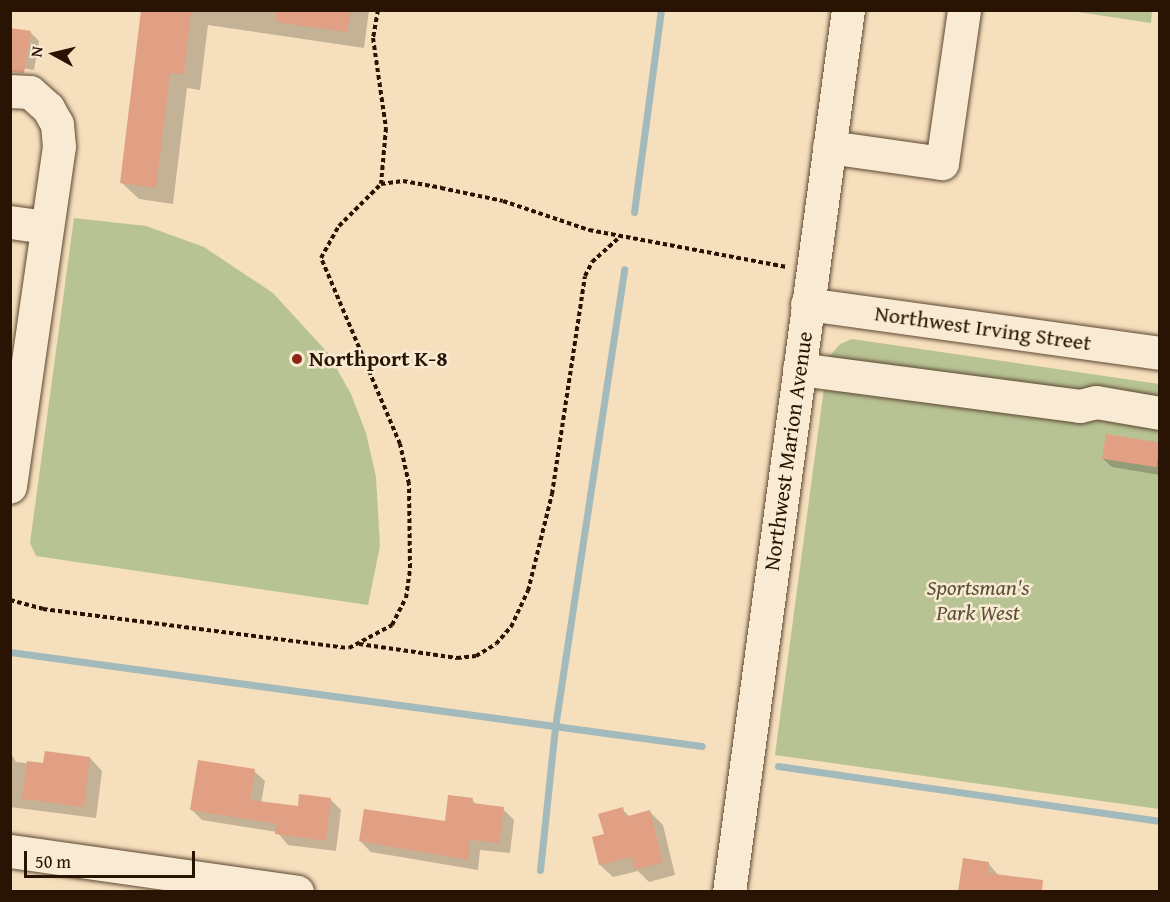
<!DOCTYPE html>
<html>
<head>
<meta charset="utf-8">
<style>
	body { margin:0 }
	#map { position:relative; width:1170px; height:902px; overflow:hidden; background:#f6dfbc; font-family:"Gentium Book Plus",serif }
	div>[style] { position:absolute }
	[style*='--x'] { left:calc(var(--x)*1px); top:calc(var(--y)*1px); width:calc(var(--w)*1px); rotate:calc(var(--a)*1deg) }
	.green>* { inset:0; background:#b8c394 }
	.shadow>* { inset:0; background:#0003 }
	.stream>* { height:7px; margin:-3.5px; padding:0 3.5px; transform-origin:3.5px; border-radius:3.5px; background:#a2babc }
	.building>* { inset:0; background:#e19f83; transform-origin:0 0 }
	.path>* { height:4px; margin-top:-2px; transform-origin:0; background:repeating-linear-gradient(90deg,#291404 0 4.5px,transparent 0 7.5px) }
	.roads { filter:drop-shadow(0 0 2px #5c4732) drop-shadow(0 0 2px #5c4732) }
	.minor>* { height:33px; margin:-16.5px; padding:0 16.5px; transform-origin:16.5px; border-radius:16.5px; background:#f9ead3 }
	.dots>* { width:16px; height:16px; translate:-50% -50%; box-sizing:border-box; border:3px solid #f9ead3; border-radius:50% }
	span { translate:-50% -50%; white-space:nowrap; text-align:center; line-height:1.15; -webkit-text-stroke:5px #f9ead3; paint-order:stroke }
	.street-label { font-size:22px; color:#291404 }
	.poi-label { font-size:22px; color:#291404; font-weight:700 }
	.left { translate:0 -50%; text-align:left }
	.park-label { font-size:22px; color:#5b5136; font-style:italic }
	.frame { position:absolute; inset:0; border:12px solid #291404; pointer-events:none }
	.north { position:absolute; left:24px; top:24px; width:60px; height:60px; -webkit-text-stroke:4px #f9ead3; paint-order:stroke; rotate:278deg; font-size:16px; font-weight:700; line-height:24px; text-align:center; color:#291404 }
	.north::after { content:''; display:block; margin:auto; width:21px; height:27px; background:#291404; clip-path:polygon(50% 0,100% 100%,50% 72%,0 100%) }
	.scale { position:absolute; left:24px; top:851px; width:171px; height:27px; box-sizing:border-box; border:3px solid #291404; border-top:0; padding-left:8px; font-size:18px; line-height:21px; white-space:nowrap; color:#291404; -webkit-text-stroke:4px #f9ead3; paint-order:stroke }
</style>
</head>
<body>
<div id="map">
	<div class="green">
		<i style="clip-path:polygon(1071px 11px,1152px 10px,1152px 11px,1151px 23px)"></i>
		<i style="clip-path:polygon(74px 218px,146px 226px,204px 247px,273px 293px,328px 353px,351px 394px,366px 433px,376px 477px,380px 546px,368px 605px,36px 556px,30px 543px)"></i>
		<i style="clip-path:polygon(852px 339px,1159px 384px,1159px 809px,775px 755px,828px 358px,840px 344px)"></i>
	</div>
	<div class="shadow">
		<i style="clip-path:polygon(143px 10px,369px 10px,364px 48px,208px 25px,200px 90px,187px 88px,173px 204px,139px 199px,122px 183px)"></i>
		<i style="clip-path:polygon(30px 32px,39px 41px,34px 70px,10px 66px)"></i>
		<i style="clip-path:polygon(1160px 445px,1160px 475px,1112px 467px,1103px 459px)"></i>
		<i style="clip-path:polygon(10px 752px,16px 762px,45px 765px,90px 758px,102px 771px,96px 818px,10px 807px)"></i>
		<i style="clip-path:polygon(254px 771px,265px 781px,261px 803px,299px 808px,330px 799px,341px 810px,336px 851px,288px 845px,277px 832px,202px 820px,191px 809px)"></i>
		<i style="clip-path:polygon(472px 800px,478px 806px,503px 809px,514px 820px,510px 853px,480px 850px,478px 870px,371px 852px,360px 841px,446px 823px)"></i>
		<i style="clip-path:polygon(622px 809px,630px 817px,650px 812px,663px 825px,675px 875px,649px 882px,638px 871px,613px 877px,600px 865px,605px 835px)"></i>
		<i style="clip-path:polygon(964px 860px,988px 863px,999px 876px,1034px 892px,960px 892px)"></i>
	</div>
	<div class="stream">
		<i style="--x:634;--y:212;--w:204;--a:-82.4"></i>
		<i style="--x:10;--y:652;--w:698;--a:7.74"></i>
		<i style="--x:778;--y:766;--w:386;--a:8.2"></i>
		<i style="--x:540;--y:870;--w:144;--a:-84"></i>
		<i style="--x:555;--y:727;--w:463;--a:-81.4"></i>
	</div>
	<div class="building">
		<i style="clip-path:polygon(141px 10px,191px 10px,184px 74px,170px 73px,156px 188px,120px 183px)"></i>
		<i style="clip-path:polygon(276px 10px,351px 10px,347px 32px,275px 22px)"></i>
		<i style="clip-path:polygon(10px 28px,31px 31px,24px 73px,10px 72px)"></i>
		<i style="left:1106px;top:434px;width:55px;height:25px;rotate:9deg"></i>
		<i style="clip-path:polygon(45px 751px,90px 757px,84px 807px,22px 799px,27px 761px,43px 763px)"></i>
		<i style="clip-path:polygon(198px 760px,255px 769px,250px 800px,298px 806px,299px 794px,331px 798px,326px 841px,275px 834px,277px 824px,190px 810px)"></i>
		<i style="clip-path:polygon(448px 795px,473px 798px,472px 803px,504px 807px,499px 843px,470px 840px,468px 860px,359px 841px,364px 809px,445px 821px)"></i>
		<i style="clip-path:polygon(623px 807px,625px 817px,650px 810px,663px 862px,635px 870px,632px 857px,599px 865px,592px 837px,604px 834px,598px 814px)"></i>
		<i style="clip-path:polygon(963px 858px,989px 862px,987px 873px,1043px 880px,1042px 891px,958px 891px)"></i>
	</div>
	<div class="path">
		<i style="--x:378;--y:10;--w:28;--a:100"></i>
		<i style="--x:373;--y:38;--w:91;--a:81.8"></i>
		<i style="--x:386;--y:128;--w:56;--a:95.1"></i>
		<i style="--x:10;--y:600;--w:34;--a:15"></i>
		<i style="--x:43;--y:609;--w:308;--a:7.3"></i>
		<i style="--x:349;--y:648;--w:49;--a:-28.1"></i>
		<i style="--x:392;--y:625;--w:30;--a:-63"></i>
		<i style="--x:406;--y:598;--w:30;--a:-82"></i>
		<i style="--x:410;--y:568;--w:84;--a:-90.7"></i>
		<i style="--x:409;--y:484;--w:41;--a:-102.7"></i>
		<i style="--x:400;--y:444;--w:202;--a:-113"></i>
		<i style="--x:321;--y:258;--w:37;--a:-61"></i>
		<i style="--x:339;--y:226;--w:59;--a:-45"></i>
		<i style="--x:381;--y:184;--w:22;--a:-8"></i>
		<i style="--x:403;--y:181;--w:39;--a:10"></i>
		<i style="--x:441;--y:188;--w:63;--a:11.8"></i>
		<i style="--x:503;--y:201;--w:91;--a:18.6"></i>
		<i style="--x:589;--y:230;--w:201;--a:10.6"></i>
		<i style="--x:359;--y:644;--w:99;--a:8.1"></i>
		<i style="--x:457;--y:658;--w:19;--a:-6"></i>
		<i style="--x:476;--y:656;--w:23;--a:-31"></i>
		<i style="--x:496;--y:644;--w:23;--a:-49"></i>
		<i style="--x:511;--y:627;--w:40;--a:-65"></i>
		<i style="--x:528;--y:591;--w:100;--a:-76.1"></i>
		<i style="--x:552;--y:494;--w:220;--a:-81.4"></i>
		<i style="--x:585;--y:276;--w:16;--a:-63"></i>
		<i style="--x:592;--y:262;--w:38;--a:-42"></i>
	</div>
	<div class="roads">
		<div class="minor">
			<i style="--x:10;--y:91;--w:20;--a:3"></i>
			<i style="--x:30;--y:92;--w:24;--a:42"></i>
			<i style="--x:48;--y:108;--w:18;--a:61"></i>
			<i style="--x:57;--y:124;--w:22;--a:85"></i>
			<i style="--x:59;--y:146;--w:344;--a:98.2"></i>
			<i style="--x:829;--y:147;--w:114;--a:8.1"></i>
			<i style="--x:942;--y:163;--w:155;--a:-81.8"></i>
			<i style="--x:10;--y:222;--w:37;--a:8"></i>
			<i style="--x:807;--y:304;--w:356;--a:7.9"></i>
			<i style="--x:799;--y:369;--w:283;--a:7.5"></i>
			<i style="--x:1080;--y:406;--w:16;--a:-14"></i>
			<i style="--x:1096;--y:402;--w:65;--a:9.8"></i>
			<i style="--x:10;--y:851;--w:290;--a:8.1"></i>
			<i style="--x:729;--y:892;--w:890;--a:-82.32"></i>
		</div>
	</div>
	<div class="dots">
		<i style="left:297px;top:359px;background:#8f2418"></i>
	</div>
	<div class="street-label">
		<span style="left:983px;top:328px;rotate:8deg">Northwest Irving Street</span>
		<span style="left:788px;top:451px;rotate:-82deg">Northwest Marion Avenue</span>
	</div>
	<div class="poi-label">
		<span class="left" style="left:309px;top:359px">Northport K-8</span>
	</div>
	<div class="park-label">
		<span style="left:978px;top:600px">Sportsman's<br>Park West</span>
	</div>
	<div class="frame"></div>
	<div class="north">N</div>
	<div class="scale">50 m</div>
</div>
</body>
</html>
